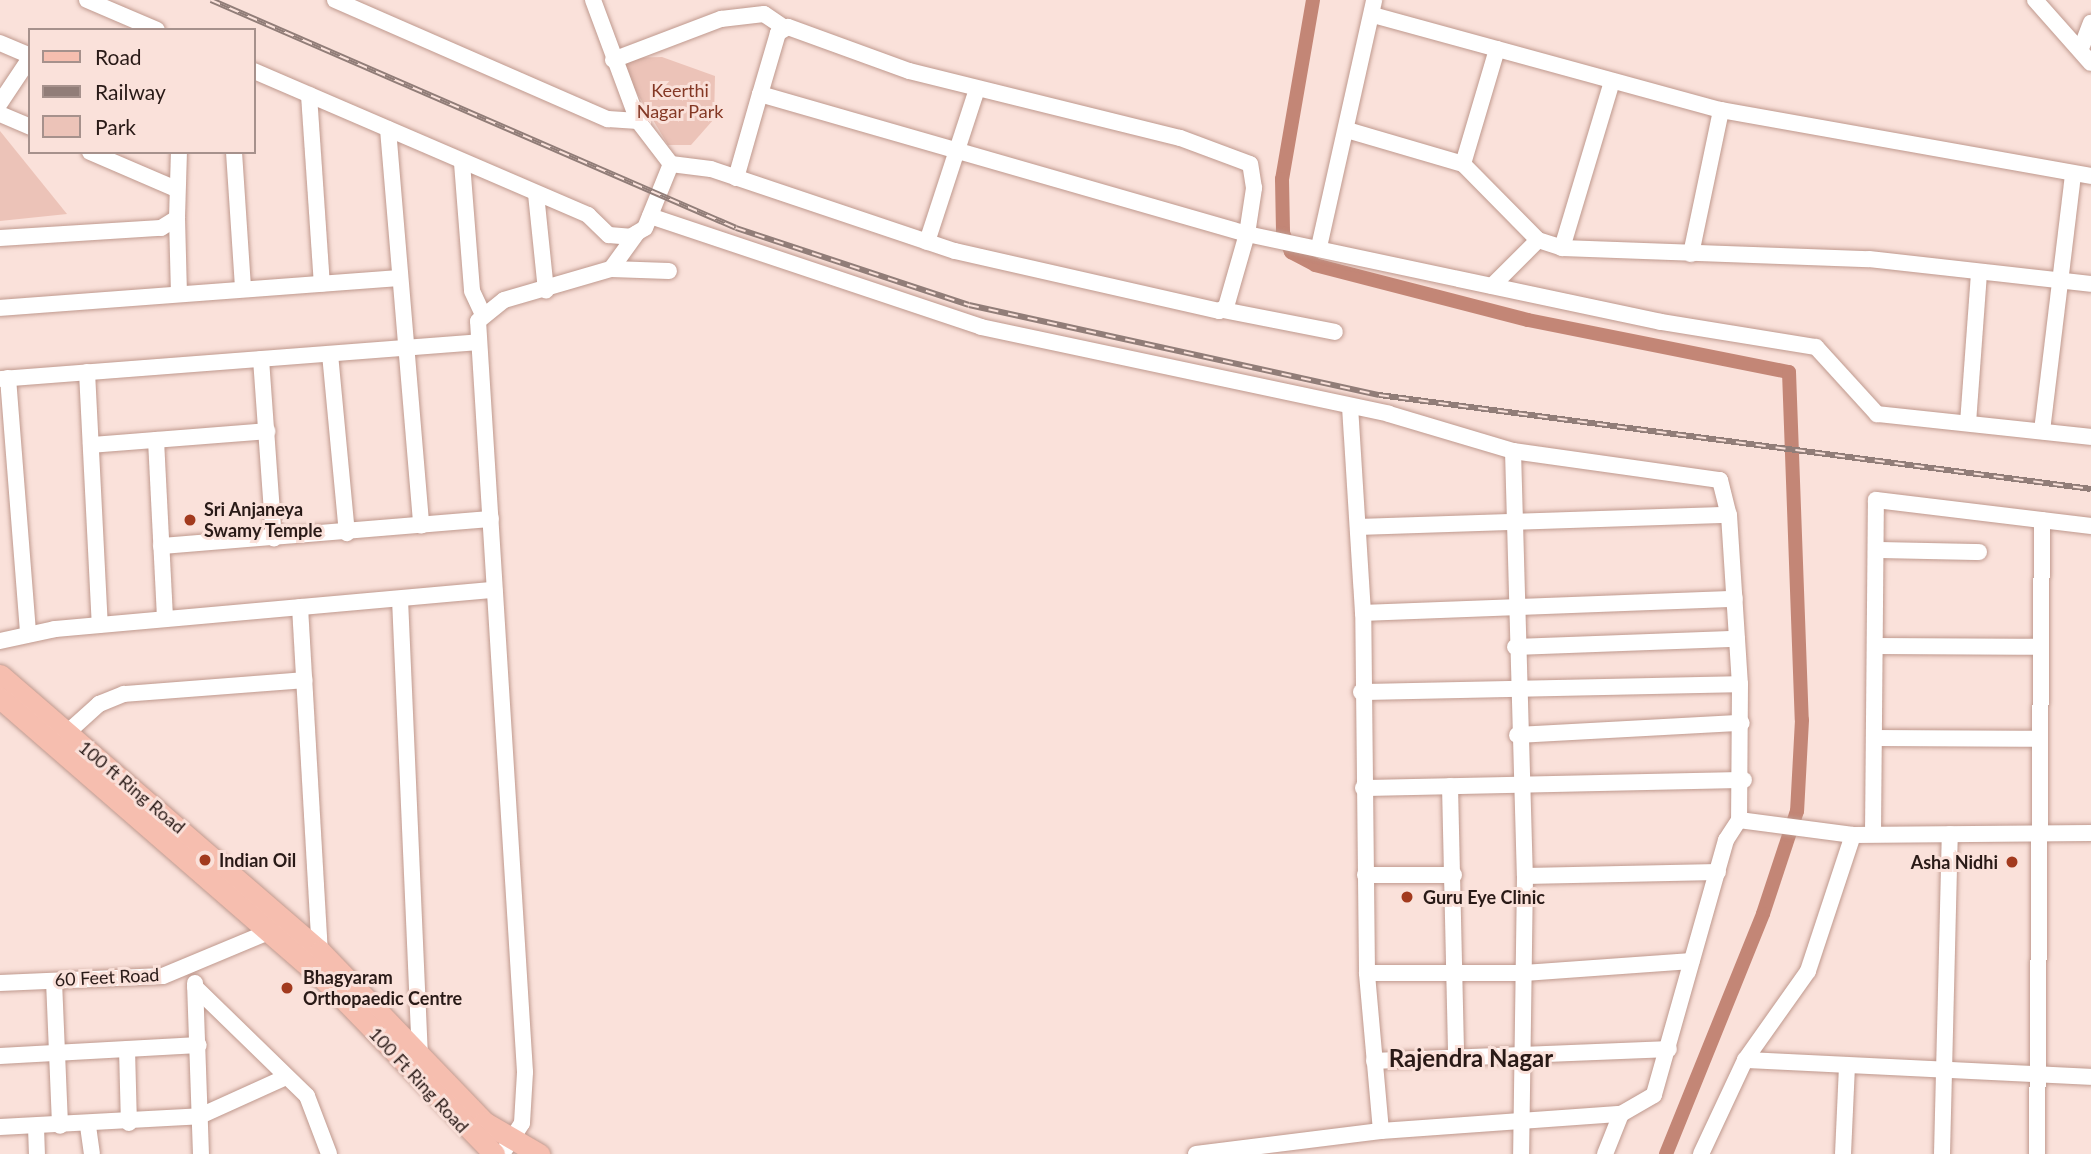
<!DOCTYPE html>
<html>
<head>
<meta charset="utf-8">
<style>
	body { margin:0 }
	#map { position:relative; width:2091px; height:1154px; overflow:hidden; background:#fae1da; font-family:Lato,sans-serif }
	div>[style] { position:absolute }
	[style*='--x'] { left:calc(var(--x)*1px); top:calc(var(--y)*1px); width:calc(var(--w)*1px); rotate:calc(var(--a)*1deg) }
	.green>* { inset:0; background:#ecc3b8 }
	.canal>* { height:14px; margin:-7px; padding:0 7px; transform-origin:7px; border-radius:7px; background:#c38676 }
	.roads { filter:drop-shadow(0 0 2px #bf998e) drop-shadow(0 0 2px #bf998e) }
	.minor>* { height:16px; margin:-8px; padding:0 8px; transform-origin:8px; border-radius:8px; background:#fff }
	.major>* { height:21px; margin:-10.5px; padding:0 10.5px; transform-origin:10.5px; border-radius:10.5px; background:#f6beaf }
	.rail>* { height:6px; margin-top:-3px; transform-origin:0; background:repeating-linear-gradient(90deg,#fae1da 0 10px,#917d78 0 20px); box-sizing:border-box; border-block:2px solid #917d78 }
	.dots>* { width:19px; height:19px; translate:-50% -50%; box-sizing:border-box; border:4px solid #fae1da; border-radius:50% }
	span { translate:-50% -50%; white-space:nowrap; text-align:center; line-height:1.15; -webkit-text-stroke:6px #fae1da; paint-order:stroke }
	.park-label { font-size:18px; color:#843825 }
	.poi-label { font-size:18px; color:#291a17; font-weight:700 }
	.left { translate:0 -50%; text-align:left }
	.right { translate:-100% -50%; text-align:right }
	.street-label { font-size:18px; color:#291a17 }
	.district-label { font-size:24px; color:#291a17; font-weight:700 }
	.legend { position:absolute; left:28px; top:28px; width:228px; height:126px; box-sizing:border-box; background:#fae1da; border:2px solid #a6918c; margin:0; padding:9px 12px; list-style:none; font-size:21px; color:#291a17 }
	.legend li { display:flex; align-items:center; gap:14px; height:35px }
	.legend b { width:35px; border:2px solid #a6918c }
</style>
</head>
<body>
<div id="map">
	<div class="green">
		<i style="clip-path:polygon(662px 57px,715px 76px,714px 119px,691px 145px,668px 145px,628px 78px,624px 58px)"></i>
		<i style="clip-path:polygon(0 131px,67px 214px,0 221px)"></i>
	</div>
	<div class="canal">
		<i style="--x:1313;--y:0;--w:182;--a:99.8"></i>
		<i style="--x:1282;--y:179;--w:54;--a:88.9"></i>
		<i style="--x:1283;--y:233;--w:21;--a:67"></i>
		<i style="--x:1291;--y:252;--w:27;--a:28"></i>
		<i style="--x:1315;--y:265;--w:220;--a:14.5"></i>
		<i style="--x:1528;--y:320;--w:266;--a:11.3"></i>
		<i style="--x:1789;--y:372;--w:348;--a:87.9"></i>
		<i style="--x:1802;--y:720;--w:91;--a:93.1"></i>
		<i style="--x:1797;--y:811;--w:108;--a:108.3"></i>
		<i style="--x:1763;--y:914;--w:259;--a:112"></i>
	</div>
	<div class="roads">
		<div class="minor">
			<i style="--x:87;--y:0;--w:76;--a:23.2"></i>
			<i style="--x:335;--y:0;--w:298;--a:23.6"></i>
			<i style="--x:608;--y:119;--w:30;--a:4"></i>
			<i style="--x:593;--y:0;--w:129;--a:69.6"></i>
			<i style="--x:638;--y:121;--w:54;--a:52.5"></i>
			<i style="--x:671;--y:164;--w:40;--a:7.1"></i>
			<i style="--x:711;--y:169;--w:257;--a:18.6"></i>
			<i style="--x:955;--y:251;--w:271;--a:12.8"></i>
			<i style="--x:1219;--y:311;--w:8;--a:-30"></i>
			<i style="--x:1226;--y:307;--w:76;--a:-74"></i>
			<i style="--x:1247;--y:234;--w:423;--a:12"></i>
			<i style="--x:1661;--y:322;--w:157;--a:9.2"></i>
			<i style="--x:1816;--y:347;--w:91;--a:47.7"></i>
			<i style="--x:1877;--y:414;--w:215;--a:6.1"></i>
			<i style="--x:2035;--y:0;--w:84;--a:48.4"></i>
			<i style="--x:1373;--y:15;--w:361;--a:15.3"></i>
			<i style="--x:1721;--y:110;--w:376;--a:10.1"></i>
			<i style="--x:0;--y:43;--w:33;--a:23"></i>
			<i style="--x:2082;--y:46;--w:25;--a:-69"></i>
			<i style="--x:613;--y:60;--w:116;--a:-20.8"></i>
			<i style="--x:721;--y:19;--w:43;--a:-6.6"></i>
			<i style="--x:764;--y:14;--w:23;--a:34"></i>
			<i style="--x:254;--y:71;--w:364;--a:23.3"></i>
			<i style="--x:588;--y:215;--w:29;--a:44"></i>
			<i style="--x:609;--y:235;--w:21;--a:5"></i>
			<i style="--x:630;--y:237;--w:17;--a:-31"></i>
			<i style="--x:645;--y:228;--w:69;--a:-67.9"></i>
			<i style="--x:309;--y:95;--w:189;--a:86.1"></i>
			<i style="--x:0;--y:103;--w:54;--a:-56.3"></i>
			<i style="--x:0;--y:114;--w:33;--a:23"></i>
			<i style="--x:388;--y:129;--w:398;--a:85.2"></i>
			<i style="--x:1347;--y:130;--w:121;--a:16.3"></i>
			<i style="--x:1463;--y:164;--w:107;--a:45.4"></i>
			<i style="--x:1538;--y:240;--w:25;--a:18"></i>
			<i style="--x:1562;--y:248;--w:307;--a:2.1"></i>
			<i style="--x:1869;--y:259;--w:223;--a:6.4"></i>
			<i style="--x:90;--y:152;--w:94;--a:23.3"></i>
			<i style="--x:234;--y:152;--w:137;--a:86.2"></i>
			<i style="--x:462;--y:163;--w:128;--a:85.5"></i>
			<i style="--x:472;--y:291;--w:26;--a:65"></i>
			<i style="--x:1463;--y:164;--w:120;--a:-73.5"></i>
			<i style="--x:736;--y:178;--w:87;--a:-74.1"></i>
			<i style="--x:760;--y:94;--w:507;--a:16.04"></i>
			<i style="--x:1247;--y:234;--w:47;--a:-81.3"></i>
			<i style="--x:1254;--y:188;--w:24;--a:-99"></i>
			<i style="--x:1250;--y:164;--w:75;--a:-159.6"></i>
			<i style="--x:1180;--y:138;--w:279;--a:-166.1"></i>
			<i style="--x:909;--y:71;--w:129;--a:-160"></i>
			<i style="--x:788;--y:27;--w:12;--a:149"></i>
			<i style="--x:778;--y:33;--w:64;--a:106.4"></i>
			<i style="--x:536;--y:194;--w:97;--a:84.1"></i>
			<i style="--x:650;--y:216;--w:349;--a:18.5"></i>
			<i style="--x:981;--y:327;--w:417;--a:12"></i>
			<i style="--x:1389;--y:414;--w:129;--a:16.6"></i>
			<i style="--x:1513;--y:451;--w:209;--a:8"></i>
			<i style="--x:1720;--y:480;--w:36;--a:76"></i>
			<i style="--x:1729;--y:515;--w:169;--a:86.3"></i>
			<i style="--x:1740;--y:684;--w:136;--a:90.4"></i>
			<i style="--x:1739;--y:820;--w:24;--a:123"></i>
			<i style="--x:1726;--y:840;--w:265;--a:105.8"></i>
			<i style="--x:1654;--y:1095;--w:38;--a:150"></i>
			<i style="--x:177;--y:218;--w:76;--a:88.5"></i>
			<i style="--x:0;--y:238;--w:161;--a:-3.6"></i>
			<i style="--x:161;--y:228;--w:19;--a:-32"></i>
			<i style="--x:177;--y:218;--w:66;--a:-88.3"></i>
			<i style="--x:927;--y:242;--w:161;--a:-71.9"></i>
			<i style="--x:1319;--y:247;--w:253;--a:-77.4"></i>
			<i style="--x:1562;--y:248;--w:174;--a:-73.3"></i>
			<i style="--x:1691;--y:254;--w:147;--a:-78.2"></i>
			<i style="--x:611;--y:269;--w:58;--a:2"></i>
			<i style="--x:1492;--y:286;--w:65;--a:-45"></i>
			<i style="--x:0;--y:308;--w:399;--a:-4.3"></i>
			<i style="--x:1223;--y:310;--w:114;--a:11.1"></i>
			<i style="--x:330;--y:354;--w:180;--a:84.6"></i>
			<i style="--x:261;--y:359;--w:180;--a:85.9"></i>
			<i style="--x:87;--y:372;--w:253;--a:87.1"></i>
			<i style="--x:8;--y:378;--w:257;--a:85.5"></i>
			<i style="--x:0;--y:379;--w:479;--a:-4.4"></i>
			<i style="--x:1968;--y:423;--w:150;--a:-85.8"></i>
			<i style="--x:2042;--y:431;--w:258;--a:-83.1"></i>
			<i style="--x:156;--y:440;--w:179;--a:87.1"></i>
			<i style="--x:91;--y:445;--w:177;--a:-4.5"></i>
			<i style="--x:1513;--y:451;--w:425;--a:88.4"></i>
			<i style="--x:1525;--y:876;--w:278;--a:90.8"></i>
			<i style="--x:1358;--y:527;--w:371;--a:-1.9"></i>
			<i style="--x:161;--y:546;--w:331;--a:-4.7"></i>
			<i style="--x:1876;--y:550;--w:103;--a:1.1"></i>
			<i style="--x:400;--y:599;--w:456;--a:87.5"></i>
			<i style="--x:300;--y:607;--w:345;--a:86.7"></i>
			<i style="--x:1363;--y:613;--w:372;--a:-2.2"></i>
			<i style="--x:0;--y:641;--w:56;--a:-12.3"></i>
			<i style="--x:55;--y:629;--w:441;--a:-5.1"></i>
			<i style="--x:1875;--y:646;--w:165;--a:0.3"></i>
			<i style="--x:1515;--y:647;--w:222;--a:-2.1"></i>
			<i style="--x:1361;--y:692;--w:379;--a:-1.2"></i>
			<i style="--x:68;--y:732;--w:42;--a:-42.1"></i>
			<i style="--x:99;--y:704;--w:27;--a:-22"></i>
			<i style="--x:124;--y:694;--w:181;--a:-4.4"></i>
			<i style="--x:1517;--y:735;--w:225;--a:-3.1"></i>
			<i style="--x:1874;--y:738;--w:165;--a:0.3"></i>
			<i style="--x:1450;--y:786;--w:271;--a:88.7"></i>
			<i style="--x:1363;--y:788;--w:381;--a:-1.2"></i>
			<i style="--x:1739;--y:820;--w:115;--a:7.5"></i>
			<i style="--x:1853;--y:835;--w:238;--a:-0.5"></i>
			<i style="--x:1873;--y:834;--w:334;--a:-89.5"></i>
			<i style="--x:1876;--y:500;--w:217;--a:6.9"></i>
			<i style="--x:1365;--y:875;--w:89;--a:0"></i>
			<i style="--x:1525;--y:876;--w:193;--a:-1.2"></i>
			<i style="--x:1367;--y:973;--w:157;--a:0"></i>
			<i style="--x:1524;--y:973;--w:168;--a:-4.1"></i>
			<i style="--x:54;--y:981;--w:145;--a:87.6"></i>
			<i style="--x:0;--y:983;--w:163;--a:-2.5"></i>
			<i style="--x:163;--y:976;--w:125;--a:-22.7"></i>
			<i style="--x:195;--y:983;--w:171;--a:88"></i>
			<i style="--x:195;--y:987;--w:156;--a:44.2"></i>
			<i style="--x:307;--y:1096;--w:62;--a:69.2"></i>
			<i style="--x:127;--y:1049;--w:74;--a:88.5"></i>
			<i style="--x:0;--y:1056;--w:199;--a:-3.2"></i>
			<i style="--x:1745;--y:1060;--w:109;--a:-54.7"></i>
			<i style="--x:1808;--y:971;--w:143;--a:-71.7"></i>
			<i style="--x:1374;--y:1061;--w:295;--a:-2.3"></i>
			<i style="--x:88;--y:1126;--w:28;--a:82"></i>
			<i style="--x:0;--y:1127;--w:200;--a:-3.1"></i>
			<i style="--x:200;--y:1116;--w:94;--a:-24.4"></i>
			<i style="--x:36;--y:1127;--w:27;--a:88"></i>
			<i style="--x:1381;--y:1131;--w:241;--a:-4.1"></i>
			<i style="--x:1621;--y:1114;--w:43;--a:111.8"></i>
			<i style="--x:502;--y:1154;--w:37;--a:-57"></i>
			<i style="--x:522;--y:1123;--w:51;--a:-86.6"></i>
			<i style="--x:525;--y:1072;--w:752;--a:-93.58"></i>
			<i style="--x:478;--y:321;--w:33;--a:-39"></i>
			<i style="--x:504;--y:300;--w:111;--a:-16.2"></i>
			<i style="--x:611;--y:269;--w:44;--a:-54.2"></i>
			<i style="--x:1196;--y:1154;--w:186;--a:-7.1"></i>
			<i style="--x:1381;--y:1131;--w:159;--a:-95.1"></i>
			<i style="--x:1367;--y:973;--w:360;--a:-90.6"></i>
			<i style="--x:1363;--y:613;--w:207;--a:-93.6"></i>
			<i style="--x:1701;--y:1154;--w:104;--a:-64.9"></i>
			<i style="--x:1745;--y:1060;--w:346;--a:2.8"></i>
			<i style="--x:1843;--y:1154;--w:88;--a:-87.4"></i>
			<i style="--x:1942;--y:1154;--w:320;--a:-88.6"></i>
			<i style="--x:2037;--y:1154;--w:634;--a:-89.55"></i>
		</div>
		<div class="major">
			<i style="--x:0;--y:675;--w:423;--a:40.8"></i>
			<i style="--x:320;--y:951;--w:237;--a:46.2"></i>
			<i style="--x:484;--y:1122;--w:64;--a:30.2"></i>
			<i style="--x:0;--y:698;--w:432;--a:41"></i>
			<i style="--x:326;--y:981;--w:241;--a:45.8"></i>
		</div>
	</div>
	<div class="rail">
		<i style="--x:211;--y:0;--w:572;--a:23.47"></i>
		<i style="--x:736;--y:228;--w:245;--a:18.3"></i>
		<i style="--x:969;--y:305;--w:420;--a:12.4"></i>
		<i style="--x:1379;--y:395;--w:718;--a:7.52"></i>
	</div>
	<div class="dots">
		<i style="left:190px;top:520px;background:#a23a1e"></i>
		<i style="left:205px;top:860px;background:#a23a1e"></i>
		<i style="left:2012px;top:862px;background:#a23a1e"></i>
		<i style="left:1407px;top:897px;background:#a23a1e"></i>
		<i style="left:287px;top:988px;background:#a23a1e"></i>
	</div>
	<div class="park-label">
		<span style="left:680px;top:101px">Keerthi<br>Nagar Park</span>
	</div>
	<div class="poi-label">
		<span class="left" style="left:204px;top:520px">Sri Anjaneya<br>Swamy Temple</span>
		<span class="left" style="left:219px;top:860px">Indian Oil</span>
		<span class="right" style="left:1998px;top:862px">Asha Nidhi</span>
		<span class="left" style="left:1423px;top:897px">Guru Eye Clinic</span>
		<span class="left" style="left:303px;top:988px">Bhagyaram<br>Orthopaedic Centre</span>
	</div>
	<div class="street-label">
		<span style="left:132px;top:787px;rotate:40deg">100 ft Ring Road</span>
		<span style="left:107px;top:977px;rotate:-3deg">60 Feet Road</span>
		<span style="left:419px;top:1080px;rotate:47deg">100 Ft Ring Road</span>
	</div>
	<div class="district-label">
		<span style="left:1471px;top:1058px">Rajendra Nagar</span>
	</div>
	<ul class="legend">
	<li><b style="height:9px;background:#f6beaf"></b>Road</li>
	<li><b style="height:9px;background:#917d78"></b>Railway</li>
	<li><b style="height:19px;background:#ecc3b8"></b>Park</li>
	</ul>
</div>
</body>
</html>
